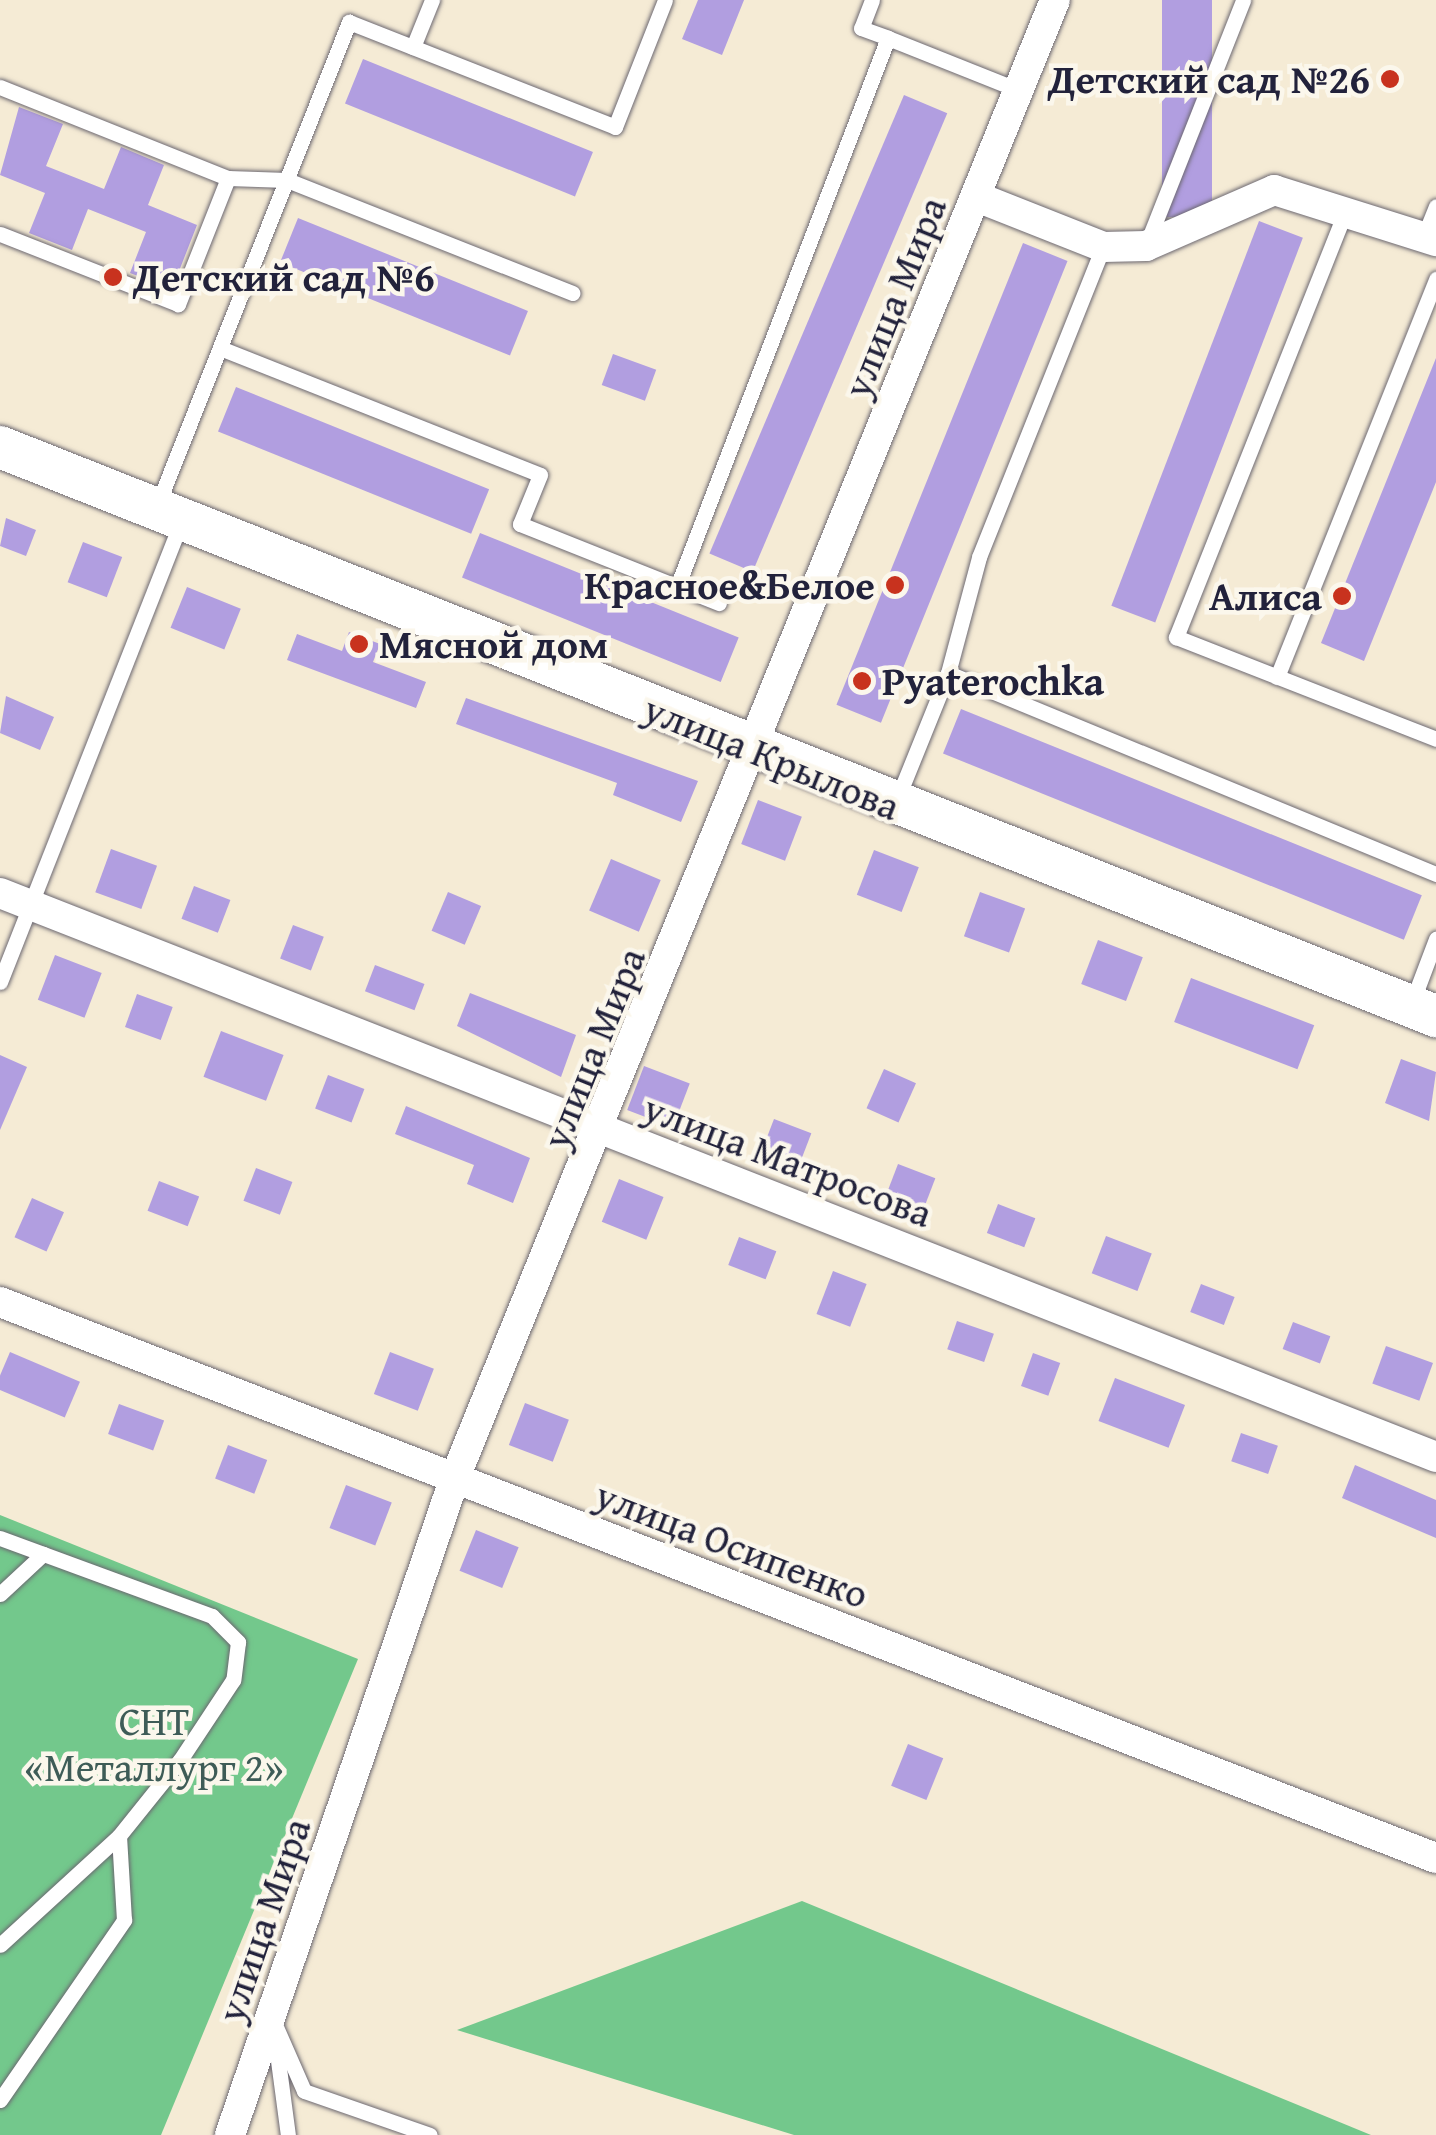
<!DOCTYPE html>
<html>
<head>
<meta charset="utf-8">
<style>
	body { margin:0 }
	#map { position:relative; width:1436px; height:2135px; overflow:hidden; background:#f5ebd5; font-family:"Gentium Book Plus",serif }
	div>[style] { position:absolute }
	[style*='--x'] { left:calc(var(--x)*1px); top:calc(var(--y)*1px); width:calc(var(--w)*1px); rotate:calc(var(--a)*1deg) }
	.green>* { inset:0; background:#73c88c }
	.building>* { inset:0; background:#b19ee0; transform-origin:0 0 }
	.roads { filter:drop-shadow(0 0 2px #6c6871) drop-shadow(0 0 2px #6c6871) }
	.lane>* { height:15px; margin:-7.5px; padding:0 7.5px; transform-origin:7.5px; border-radius:7.5px; background:#fff }
	.street>* { height:30px; margin:-15px; padding:0 15px; transform-origin:15px; border-radius:15px; background:#fff }
	.secondary>* { height:42px; margin:-21px; padding:0 21px; transform-origin:21px; border-radius:21px; background:#fff }
	.dots>* { width:28px; height:28px; translate:-50% -50%; box-sizing:border-box; border:5px solid #fbf7ec; border-radius:50% }
	span { translate:-50% -50%; white-space:nowrap; text-align:center; line-height:1.15; -webkit-text-stroke:9px #fbf7ec; paint-order:stroke }
	.poi-label { font-size:40px; color:#22223b; font-weight:700 }
	.right { translate:-100% -50%; text-align:right }
	.left { translate:0 -50%; text-align:left }
	.street-label { font-size:40px; color:#22223b }
	.park-label { font-size:40px; color:#3e5c57 }
</style>
</head>
<body>
<div id="map">
	<div class="green">
		<i style="clip-path:polygon(0 1515px,358px 1659px,161px 2135px,0 2135px)"></i>
		<i style="clip-path:polygon(802px 1901px,1371px 2135px,794px 2135px,457px 2030px)"></i>
	</div>
	<div class="building">
		<i style="clip-path:polygon(698px 0,744px 0,722px 55px,682px 39px)"></i>
		<i style="left:1162px;top:0;width:50px;height:217px"></i>
		<i style="left:363px;top:59px;width:248px;height:48px;rotate:22deg"></i>
		<i style="left:904px;top:95px;width:47px;height:498px;rotate:23deg"></i>
		<i style="clip-path:polygon(19px 107px,63px 124px,46px 166px,104px 189px,121px 147px,164px 165px,148px 205px,197px 225px,172px 289px,130px 273px,146px 232px,88px 209px,72px 250px,29px 233px,45px 193px,0 175px)"></i>
		<i style="left:298px;top:218px;width:248px;height:48px;rotate:22deg"></i>
		<i style="left:1259px;top:221px;width:47px;height:412px;rotate:21deg"></i>
		<i style="left:1023px;top:243px;width:48px;height:498px;rotate:22deg"></i>
		<i style="left:613px;top:354px;width:46px;height:33px;rotate:20deg"></i>
		<i style="clip-path:polygon(1436px 358px,1436px 482px,1364px 661px,1321px 643px)"></i>
		<i style="left:236px;top:387px;width:273px;height:48px;rotate:22deg"></i>
		<i style="clip-path:polygon(6px 518px,36px 530px,26px 556px,0 546px)"></i>
		<i style="left:480px;top:533px;width:279px;height:48px;rotate:22deg"></i>
		<i style="left:83px;top:542px;width:42px;height:43px;rotate:21deg"></i>
		<i style="left:187px;top:587px;width:58px;height:44px;rotate:22deg"></i>
		<i style="clip-path:polygon(349px 632px,380px 644px,373px 662px,426px 682px,416px 708px,287px 660px,297px 634px,342px 651px)"></i>
		<i style="clip-path:polygon(6px 696px,54px 717px,40px 750px,0 733px)"></i>
		<i style="clip-path:polygon(466px 698px,698px 781px,681px 822px,613px 795px,617px 783px,456px 724px)"></i>
		<i style="left:961px;top:709px;width:497px;height:48px;rotate:22deg"></i>
		<i style="left:758px;top:800px;width:47px;height:47px;rotate:21deg"></i>
		<i style="left:111px;top:849px;width:49px;height:46px;rotate:20deg"></i>
		<i style="left:874px;top:850px;width:48px;height:48px;rotate:21deg"></i>
		<i style="left:611px;top:859px;width:54px;height:56px;rotate:23deg"></i>
		<i style="left:194px;top:886px;width:39px;height:35px;rotate:21deg"></i>
		<i style="left:448px;top:892px;width:36px;height:42px;rotate:23deg"></i>
		<i style="left:980px;top:892px;width:48px;height:47px;rotate:20deg"></i>
		<i style="left:293px;top:925px;width:33px;height:36px;rotate:21deg"></i>
		<i style="left:1098px;top:940px;width:48px;height:47px;rotate:21deg"></i>
		<i style="left:55px;top:955px;width:50px;height:48px;rotate:21deg"></i>
		<i style="left:375px;top:965px;width:53px;height:28px;rotate:21deg"></i>
		<i style="left:1191px;top:978px;width:132px;height:47px;rotate:21deg"></i>
		<i style="clip-path:polygon(470px 993px,576px 1035px,561px 1077px,457px 1026px)"></i>
		<i style="left:137px;top:994px;width:38px;height:35px;rotate:20deg"></i>
		<i style="left:221px;top:1031px;width:67px;height:49px;rotate:21deg"></i>
		<i style="clip-path:polygon(0 1055px,27px 1067px,0 1130px)"></i>
		<i style="clip-path:polygon(1401px 1059px,1436px 1072px,1429px 1121px,1385px 1103px)"></i>
		<i style="left:644px;top:1066px;width:49px;height:47px;rotate:21deg"></i>
		<i style="left:884px;top:1069px;width:35px;height:43px;rotate:24deg"></i>
		<i style="left:328px;top:1075px;width:39px;height:36px;rotate:21deg"></i>
		<i style="clip-path:polygon(406px 1106px,530px 1158px,513px 1203px,467px 1184px,474px 1165px,395px 1134px)"></i>
		<i style="left:774px;top:1119px;width:40px;height:30px;rotate:21deg"></i>
		<i style="left:898px;top:1164px;width:40px;height:31px;rotate:21deg"></i>
		<i style="left:256px;top:1168px;width:39px;height:35px;rotate:21deg"></i>
		<i style="left:619px;top:1179px;width:48px;height:46px;rotate:22deg"></i>
		<i style="left:159px;top:1181px;width:43px;height:32px;rotate:21deg"></i>
		<i style="left:32px;top:1198px;width:35px;height:43px;rotate:24deg"></i>
		<i style="left:998px;top:1204px;width:40px;height:31px;rotate:21deg"></i>
		<i style="left:1106px;top:1236px;width:49px;height:40px;rotate:21deg"></i>
		<i style="left:739px;top:1237px;width:40px;height:30px;rotate:21deg"></i>
		<i style="left:833px;top:1271px;width:36px;height:46px;rotate:21deg"></i>
		<i style="left:1201px;top:1284px;width:36px;height:30px;rotate:21deg"></i>
		<i style="left:957px;top:1321px;width:39px;height:30px;rotate:19deg"></i>
		<i style="left:1293px;top:1322px;width:40px;height:29px;rotate:21deg"></i>
		<i style="left:1386px;top:1346px;width:50px;height:40px;rotate:20deg"></i>
		<i style="left:10px;top:1352px;width:76px;height:39px;rotate:23deg"></i>
		<i style="left:390px;top:1352px;width:47px;height:45px;rotate:21deg"></i>
		<i style="left:1033px;top:1353px;width:29px;height:35px;rotate:20deg"></i>
		<i style="left:1115px;top:1378px;width:75px;height:46px;rotate:21deg"></i>
		<i style="left:525px;top:1403px;width:47px;height:45px;rotate:21deg"></i>
		<i style="left:119px;top:1404px;width:48px;height:32px;rotate:20deg"></i>
		<i style="left:1241px;top:1433px;width:39px;height:30px;rotate:19deg"></i>
		<i style="left:228px;top:1445px;width:42px;height:36px;rotate:21deg"></i>
		<i style="clip-path:polygon(1355px 1465px,1436px 1500px,1436px 1538px,1342px 1498px)"></i>
		<i style="left:346px;top:1485px;width:49px;height:46px;rotate:21deg"></i>
		<i style="left:476px;top:1530px;width:46px;height:44px;rotate:22deg"></i>
		<i style="left:908px;top:1744px;width:38px;height:45px;rotate:22deg"></i>
	</div>
	<div class="roads">
		<div class="lane">
			<i style="--x:872;--y:0;--w:30;--a:111"></i>
			<i style="--x:861;--y:28;--w:29;--a:20"></i>
			<i style="--x:413;--y:47;--w:51;--a:-68"></i>
			<i style="--x:0;--y:87;--w:245;--a:21.8"></i>
			<i style="--x:228;--y:178;--w:136;--a:111.6"></i>
			<i style="--x:178;--y:304;--w:191;--a:-158.5"></i>
			<i style="--x:228;--y:178;--w:59;--a:1.9"></i>
			<i style="--x:287;--y:180;--w:307;--a:21.6"></i>
			<i style="--x:1346;--y:210;--w:460;--a:111.7"></i>
			<i style="--x:1176;--y:637;--w:279;--a:21.4"></i>
			<i style="--x:1424;--y:236;--w:32;--a:-68"></i>
			<i style="--x:1147;--y:243;--w:261;--a:-68.4"></i>
			<i style="--x:220;--y:348;--w:344;--a:21.6"></i>
			<i style="--x:540;--y:475;--w:53;--a:112.2"></i>
			<i style="--x:520;--y:524;--w:214;--a:21.7"></i>
			<i style="--x:157;--y:506;--w:521;--a:-68.36"></i>
			<i style="--x:349;--y:22;--w:286;--a:21.5"></i>
			<i style="--x:615;--y:127;--w:136;--a:-68.5"></i>
			<i style="--x:677;--y:587;--w:588;--a:-68.98"></i>
			<i style="--x:888;--y:38;--w:141;--a:21.7"></i>
			<i style="--x:948;--y:673;--w:528;--a:22.39"></i>
			<i style="--x:1277;--y:677;--w:429;--a:-68.2"></i>
			<i style="--x:898;--y:797;--w:134;--a:-68"></i>
			<i style="--x:948;--y:673;--w:120;--a:-75"></i>
			<i style="--x:979;--y:557;--w:334;--a:-68.2"></i>
			<i style="--x:0;--y:982;--w:497;--a:-68.5"></i>
			<i style="--x:1411;--y:1005;--w:71;--a:-69.3"></i>
			<i style="--x:0;--y:1538;--w:226;--a:20.2"></i>
			<i style="--x:212;--y:1616;--w:37;--a:45"></i>
			<i style="--x:238;--y:1642;--w:38;--a:97"></i>
			<i style="--x:233;--y:1680;--w:96;--a:123.5"></i>
			<i style="--x:180;--y:1760;--w:97;--a:128.8"></i>
			<i style="--x:119;--y:1836;--w:161;--a:137.5"></i>
			<i style="--x:0;--y:1594;--w:59;--a:-42.9"></i>
			<i style="--x:273;--y:2020;--w:77;--a:66.4"></i>
			<i style="--x:304;--y:2091;--w:133;--a:19.2"></i>
			<i style="--x:275;--y:2038;--w:98;--a:82.4"></i>
			<i style="--x:0;--y:2100;--w:219;--a:-55.4"></i>
			<i style="--x:124;--y:1920;--w:84;--a:-93.4"></i>
		</div>
		<div class="street">
			<i style="--x:977;--y:197;--w:136;--a:21.6"></i>
			<i style="--x:1103;--y:247;--w:43;--a:-1.3"></i>
			<i style="--x:1146;--y:246;--w:140;--a:-23.6"></i>
			<i style="--x:1274;--y:190;--w:170;--a:17.5"></i>
			<i style="--x:0;--y:893;--w:1543;--a:21.44"></i>
			<i style="--x:0;--y:1302;--w:1540;--a:21.17"></i>
			<i style="--x:230;--y:2135;--w:692;--a:-71.12"></i>
			<i style="--x:454;--y:1480;--w:1597;--a:-67.9"></i>
		</div>
		<div class="secondary">
			<i style="--x:0;--y:447;--w:1545;--a:21.62"></i>
		</div>
	</div>
	<div class="dots">
		<i style="left:1390px;top:79px;background:#c8321e"></i>
		<i style="left:113px;top:277px;background:#c8321e"></i>
		<i style="left:895px;top:585px;background:#c8321e"></i>
		<i style="left:1342px;top:596px;background:#c8321e"></i>
		<i style="left:359px;top:644px;background:#c8321e"></i>
		<i style="left:862px;top:681px;background:#c8321e"></i>
	</div>
	<div class="poi-label">
		<span class="right" style="left:1370px;top:79px">Детский сад №26</span>
		<span class="left" style="left:133px;top:277px">Детский сад №6</span>
		<span class="right" style="left:875px;top:585px">Красное&amp;Белое</span>
		<span class="right" style="left:1322px;top:596px">Алиса</span>
		<span class="left" style="left:379px;top:644px">Мясной дом</span>
		<span class="left" style="left:882px;top:681px">Pyaterochka</span>
	</div>
	<div class="street-label">
		<span style="left:894px;top:297px;rotate:-68deg">улица Мира</span>
		<span style="left:772px;top:757px;rotate:22deg">улица Крылова</span>
		<span style="left:593px;top:1048px;rotate:-68deg">улица Мира</span>
		<span style="left:788px;top:1160px;rotate:21deg">улица Матросова</span>
		<span style="left:732px;top:1544px;rotate:21deg">улица Осипенко</span>
		<span style="left:263px;top:1920px;rotate:-71deg">улица Мира</span>
	</div>
	<div class="park-label">
		<span style="left:154px;top:1744px">СНТ<br>«Металлург 2»</span>
	</div>
</div>
</body>
</html>
